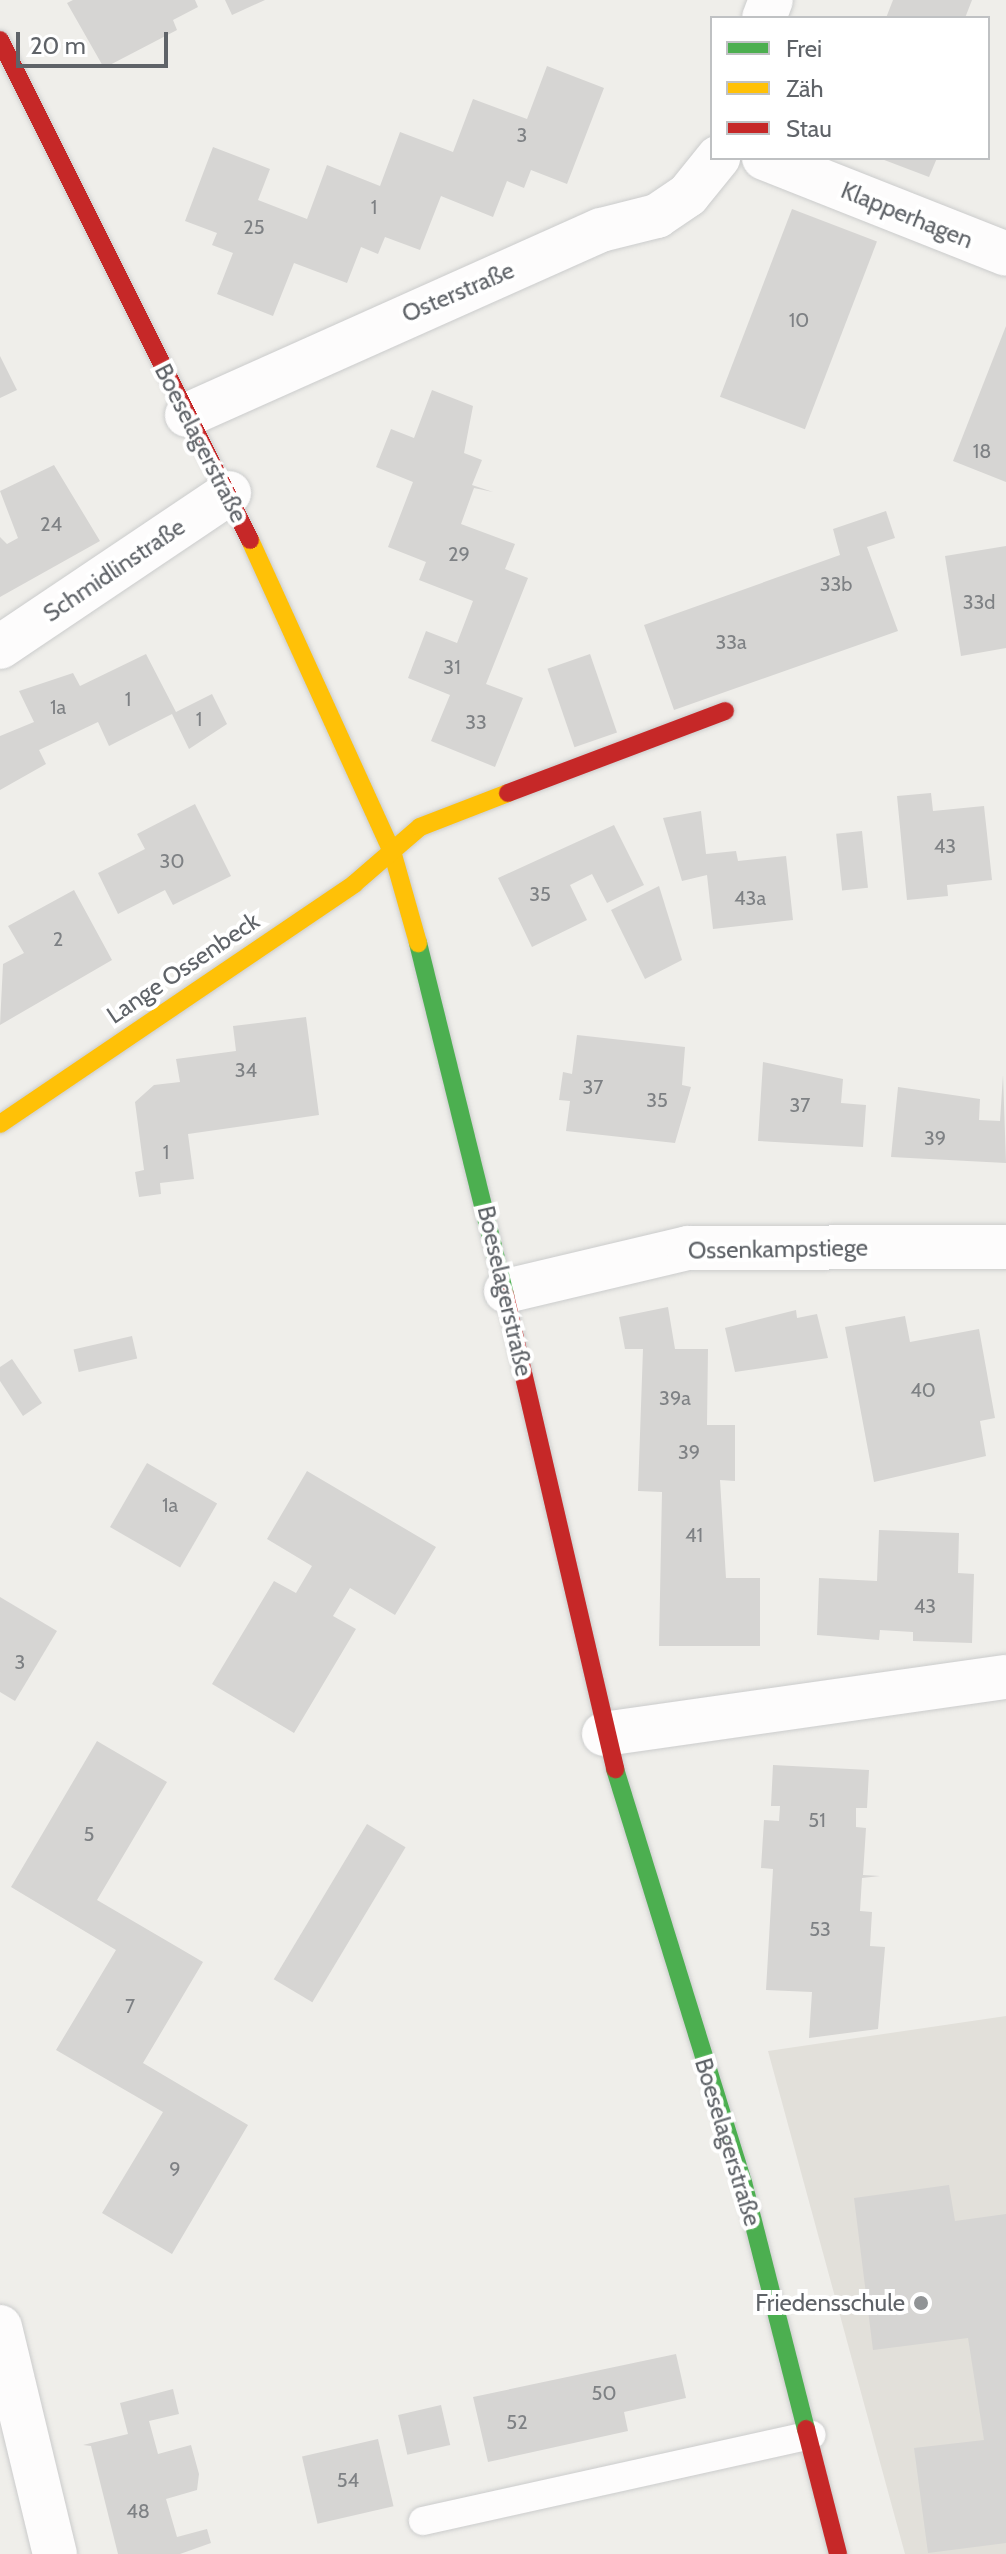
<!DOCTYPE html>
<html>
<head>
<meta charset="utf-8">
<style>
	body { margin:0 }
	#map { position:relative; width:1006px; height:2554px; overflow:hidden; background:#efeeea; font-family:Cabin,sans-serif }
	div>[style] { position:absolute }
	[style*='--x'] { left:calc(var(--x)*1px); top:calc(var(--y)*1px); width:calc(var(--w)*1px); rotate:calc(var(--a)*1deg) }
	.education>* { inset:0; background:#e2e0da }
	.building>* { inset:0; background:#d6d5d3; transform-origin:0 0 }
	.roads { filter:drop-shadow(0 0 2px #cbcccc) drop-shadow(0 0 2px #cbcccc) }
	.lane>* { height:28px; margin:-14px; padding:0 14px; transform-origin:14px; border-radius:14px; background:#fdfcfc }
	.street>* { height:44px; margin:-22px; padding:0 22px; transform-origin:22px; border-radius:22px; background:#fdfcfc }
	.fast>* { height:18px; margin:-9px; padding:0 9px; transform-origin:9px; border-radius:9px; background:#4caf50 }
	.slow>* { height:18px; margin:-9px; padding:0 9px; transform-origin:9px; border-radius:9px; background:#ffc107 }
	.jam>* { height:18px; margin:-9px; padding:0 9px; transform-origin:9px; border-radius:9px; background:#c62828 }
	.dots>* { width:22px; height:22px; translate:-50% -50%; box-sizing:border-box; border:4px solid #fff; border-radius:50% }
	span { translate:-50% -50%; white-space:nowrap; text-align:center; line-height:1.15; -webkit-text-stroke:8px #fff; paint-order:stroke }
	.number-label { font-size:20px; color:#7e8184 }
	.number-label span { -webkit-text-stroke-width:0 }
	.street-label { font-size:24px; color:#5f6368 }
	.poi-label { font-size:24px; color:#5f6368 }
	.right { translate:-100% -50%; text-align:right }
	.legend { position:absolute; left:710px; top:16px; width:280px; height:144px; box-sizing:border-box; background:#fff; border:2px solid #bfc1c3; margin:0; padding:10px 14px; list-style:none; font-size:24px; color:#5f6368 }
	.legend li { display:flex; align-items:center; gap:16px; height:40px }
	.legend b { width:40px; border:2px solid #bfc1c3 }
	.scale { position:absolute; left:16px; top:32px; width:152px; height:36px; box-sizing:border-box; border:4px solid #5f6368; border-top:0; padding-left:10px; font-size:24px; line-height:28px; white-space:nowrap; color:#5f6368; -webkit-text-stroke:6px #fff; paint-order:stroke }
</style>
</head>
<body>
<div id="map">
	<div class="education">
		<i style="clip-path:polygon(1006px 2016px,1006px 2554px,905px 2554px,768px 2051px)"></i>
	</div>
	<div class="building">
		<i style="clip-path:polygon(73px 0,195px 0,198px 7px,173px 20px,177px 30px,104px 68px,67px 3px)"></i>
		<i style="clip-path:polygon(225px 0,265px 0,232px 15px)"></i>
		<i style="clip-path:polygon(893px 0,972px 0,965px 18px,886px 18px)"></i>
		<i style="clip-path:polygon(547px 66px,604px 88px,567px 184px,531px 170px,524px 188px,507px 181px,493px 217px,441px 196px,420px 250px,385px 237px,378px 254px,361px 247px,347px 283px,294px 263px,273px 316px,217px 294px,233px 253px,212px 245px,217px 233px,185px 221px,213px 147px,270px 169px,258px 200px,307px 219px,327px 165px,380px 186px,400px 132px,453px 152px,473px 99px,527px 119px)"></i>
		<i style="clip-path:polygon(879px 158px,937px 158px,929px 177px)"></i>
		<i style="left:792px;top:209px;width:91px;height:201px;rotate:21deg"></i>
		<i style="clip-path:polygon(1006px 326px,1006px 482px,953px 461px)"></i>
		<i style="clip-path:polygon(0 356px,17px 390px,0 398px)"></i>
		<i style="clip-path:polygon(432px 390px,473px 406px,464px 453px,482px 460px,472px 485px,493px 492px,474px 488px,461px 524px,515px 544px,505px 569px,528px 578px,486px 684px,523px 698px,495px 767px,431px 741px,450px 695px,408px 678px,426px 631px,457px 643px,473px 601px,419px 580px,426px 562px,388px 547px,413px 482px,376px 467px,391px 429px,414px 438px)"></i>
		<i style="clip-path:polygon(54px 465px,100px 541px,0 597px,0 537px,7px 544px,18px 538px,0 491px)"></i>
		<i style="clip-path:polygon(886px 511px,895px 538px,867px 547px,898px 631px,674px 710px,644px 625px,840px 555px,833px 529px)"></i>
		<i style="clip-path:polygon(1006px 546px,1006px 648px,961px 656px,945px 556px)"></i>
		<i style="clip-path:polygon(146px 654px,176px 712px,212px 694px,227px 724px,189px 749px,172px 714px,109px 746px,98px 722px,39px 750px,46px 764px,0 790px,0 736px,34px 722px,19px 691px,73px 673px,80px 686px)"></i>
		<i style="left:590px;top:654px;width:83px;height:45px;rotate:71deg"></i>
		<i style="clip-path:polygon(931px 793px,933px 811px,984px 806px,992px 880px,947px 885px,948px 896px,907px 900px,897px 796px)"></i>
		<i style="clip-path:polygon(195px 804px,231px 876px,173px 905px,165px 890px,118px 914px,98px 873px,145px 849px,137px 834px)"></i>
		<i style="clip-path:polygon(701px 811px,706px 854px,736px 851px,738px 861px,786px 856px,793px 920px,713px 929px,707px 875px,682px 881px,663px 818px)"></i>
		<i style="clip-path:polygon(614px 825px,644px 885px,607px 903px,592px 874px,570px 885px,587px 920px,532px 947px,498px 878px)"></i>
		<i style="left:862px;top:831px;width:57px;height:26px;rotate:84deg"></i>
		<i style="clip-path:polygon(659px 886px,682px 960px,645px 979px,611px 910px)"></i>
		<i style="clip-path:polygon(74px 890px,112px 960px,0 1025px,3px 964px,24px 953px,8px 926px)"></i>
		<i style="clip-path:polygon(306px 1017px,319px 1115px,188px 1134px,194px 1179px,160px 1183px,161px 1194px,139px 1197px,135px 1172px,144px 1170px,135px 1102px,154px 1085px,180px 1082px,176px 1059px,236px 1051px,233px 1026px)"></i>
		<i style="clip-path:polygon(577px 1035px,685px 1047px,682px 1085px,691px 1087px,675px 1143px,566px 1131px,570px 1101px,559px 1100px,563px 1072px,572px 1074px)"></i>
		<i style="clip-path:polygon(763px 1062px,843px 1079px,841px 1103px,866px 1105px,863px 1147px,758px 1141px)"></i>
		<i style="clip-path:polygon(1003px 1075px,1006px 1163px,891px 1157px,898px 1087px,980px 1099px,979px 1120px,1000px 1121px)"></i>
		<i style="clip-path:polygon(668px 1307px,675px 1349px,708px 1349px,707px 1425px,735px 1425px,735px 1481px,720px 1480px,726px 1578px,760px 1578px,760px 1646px,659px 1646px,662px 1492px,638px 1491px,643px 1349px,625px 1349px,619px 1317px)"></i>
		<i style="clip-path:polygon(796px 1310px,797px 1318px,817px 1314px,828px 1358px,735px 1372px,725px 1328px)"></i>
		<i style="clip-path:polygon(905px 1316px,910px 1342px,979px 1329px,995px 1418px,980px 1421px,986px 1456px,874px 1482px,845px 1327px)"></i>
		<i style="left:132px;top:1336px;width:23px;height:60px;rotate:77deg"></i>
		<i style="clip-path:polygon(12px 1359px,42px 1403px,23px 1416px,0 1381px,0 1367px)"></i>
		<i style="left:147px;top:1463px;width:81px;height:74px;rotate:30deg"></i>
		<i style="clip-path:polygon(307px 1471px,436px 1547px,395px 1615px,350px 1588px,333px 1616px,356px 1629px,294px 1733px,212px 1684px,274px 1581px,296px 1593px,312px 1566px,267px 1539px)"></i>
		<i style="clip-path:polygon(879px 1530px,959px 1533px,958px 1573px,974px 1574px,972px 1643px,913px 1641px,913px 1632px,880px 1630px,879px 1640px,817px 1635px,819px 1578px,877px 1581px)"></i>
		<i style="clip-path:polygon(0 1597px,57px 1631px,15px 1701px,0 1692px)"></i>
		<i style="clip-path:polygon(97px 1741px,167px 1782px,97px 1900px,203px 1962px,143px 2063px,248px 2125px,172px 2254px,102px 2213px,163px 2112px,56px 2050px,116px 1950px,11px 1887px)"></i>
		<i style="clip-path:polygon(773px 1765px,869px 1770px,867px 1808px,856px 1808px,856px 1827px,866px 1828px,863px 1875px,880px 1876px,862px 1878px,860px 1911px,872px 1912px,870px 1946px,885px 1947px,878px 2029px,809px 2038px,812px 1992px,766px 1990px,773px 1869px,761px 1868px,764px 1820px,779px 1821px,780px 1806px,771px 1806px)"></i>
		<i style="left:367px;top:1824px;width:45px;height:181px;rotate:31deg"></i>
		<i style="clip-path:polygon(949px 2185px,955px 2221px,1006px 2214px,1006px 2543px,928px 2553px,914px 2448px,984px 2440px,968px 2338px,873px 2350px,854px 2198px)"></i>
		<i style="clip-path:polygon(676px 2354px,686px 2398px,624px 2412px,628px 2431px,488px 2462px,473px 2397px)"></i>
		<i style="clip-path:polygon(173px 2389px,179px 2414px,149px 2421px,158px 2454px,191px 2445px,199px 2474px,197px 2490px,166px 2499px,177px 2537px,207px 2529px,211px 2543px,180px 2554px,118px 2554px,91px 2446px,83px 2445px,128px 2434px,120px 2403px)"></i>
		<i style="left:441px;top:2405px;width:41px;height:44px;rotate:77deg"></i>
		<i style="left:378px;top:2439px;width:69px;height:78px;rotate:77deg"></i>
	</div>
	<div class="roads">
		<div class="lane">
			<i style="--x:423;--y:2521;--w:398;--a:-12.5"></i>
		</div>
		<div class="street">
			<i style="--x:764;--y:18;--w:19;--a:-69"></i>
			<i style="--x:764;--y:158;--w:260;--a:21.6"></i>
			<i style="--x:187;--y:415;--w:453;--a:-24.1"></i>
			<i style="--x:601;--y:230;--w:58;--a:-14"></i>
			<i style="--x:657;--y:216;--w:37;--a:-34"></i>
			<i style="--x:688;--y:195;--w:48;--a:-51"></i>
			<i style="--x:0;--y:647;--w:276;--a:-33.9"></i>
			<i style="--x:506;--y:1291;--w:187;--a:-13.3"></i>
			<i style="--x:688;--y:1248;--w:318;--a:-0.2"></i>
			<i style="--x:604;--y:1734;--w:406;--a:-8.1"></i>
			<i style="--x:0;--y:2327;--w:234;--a:76.4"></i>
		</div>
		<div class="fast">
			<i style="--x:418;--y:943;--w:363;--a:76.1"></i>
			<i style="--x:615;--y:1769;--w:432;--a:72.8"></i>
			<i style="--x:743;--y:2182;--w:255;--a:75.7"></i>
		</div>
		<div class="slow">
			<i style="--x:250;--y:540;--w:342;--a:65.5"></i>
			<i style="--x:392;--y:851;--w:96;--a:74.2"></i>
			<i style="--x:0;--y:1124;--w:428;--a:-34.1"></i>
			<i style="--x:354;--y:884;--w:87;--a:-40.8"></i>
			<i style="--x:420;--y:827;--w:94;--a:-21.1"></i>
		</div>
		<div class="jam">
			<i style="--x:0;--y:40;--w:559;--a:63.43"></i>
			<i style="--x:508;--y:793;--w:232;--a:-20.7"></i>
			<i style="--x:505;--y:1295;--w:487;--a:76.9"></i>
			<i style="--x:806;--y:2429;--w:129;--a:75.6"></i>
		</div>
	</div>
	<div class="dots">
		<i style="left:921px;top:2303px;background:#919496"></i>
	</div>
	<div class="number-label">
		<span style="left:522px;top:135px">3</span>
		<span style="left:374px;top:207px">1</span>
		<span style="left:254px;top:227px">25</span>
		<span style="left:799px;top:320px">10</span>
		<span style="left:982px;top:451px">18</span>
		<span style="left:51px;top:524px">24</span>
		<span style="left:459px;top:554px">29</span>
		<span style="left:836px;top:584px">33b</span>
		<span style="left:979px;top:602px">33d</span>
		<span style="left:731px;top:642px">33a</span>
		<span style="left:452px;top:667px">31</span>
		<span style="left:128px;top:699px">1</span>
		<span style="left:58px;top:707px">1a</span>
		<span style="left:199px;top:719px">1</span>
		<span style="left:476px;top:722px">33</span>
		<span style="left:945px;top:846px">43</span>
		<span style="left:172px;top:861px">30</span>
		<span style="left:540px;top:894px">35</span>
		<span style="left:750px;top:898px">43a</span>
		<span style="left:58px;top:939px">2</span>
		<span style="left:246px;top:1070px">34</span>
		<span style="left:593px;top:1087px">37</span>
		<span style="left:657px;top:1100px">35</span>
		<span style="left:800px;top:1105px">37</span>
		<span style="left:935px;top:1138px">39</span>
		<span style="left:166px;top:1152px">1</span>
		<span style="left:923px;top:1390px">40</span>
		<span style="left:675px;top:1398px">39a</span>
		<span style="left:689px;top:1452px">39</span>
		<span style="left:170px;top:1505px">1a</span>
		<span style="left:694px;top:1535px">41</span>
		<span style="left:925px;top:1606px">43</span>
		<span style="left:20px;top:1662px">3</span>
		<span style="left:817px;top:1820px">51</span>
		<span style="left:89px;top:1834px">5</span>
		<span style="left:820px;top:1929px">53</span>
		<span style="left:130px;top:2006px">7</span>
		<span style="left:175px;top:2169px">9</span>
		<span style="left:604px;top:2393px">50</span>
		<span style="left:517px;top:2422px">52</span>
		<span style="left:348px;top:2480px">54</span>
		<span style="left:138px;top:2511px">48</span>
	</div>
	<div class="street-label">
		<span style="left:907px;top:215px;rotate:22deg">Klapperhagen</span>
		<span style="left:458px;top:292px;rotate:-23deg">Osterstraße</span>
		<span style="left:201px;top:443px;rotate:63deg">Boeselagerstraße</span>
		<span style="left:114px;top:570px;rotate:-34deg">Schmidlinstraße</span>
		<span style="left:183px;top:968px;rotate:-34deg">Lange Ossenbeck</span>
		<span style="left:778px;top:1249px;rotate:-1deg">Ossenkampstiege</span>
		<span style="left:505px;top:1291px;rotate:77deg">Boeselagerstraße</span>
		<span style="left:728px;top:2142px;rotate:73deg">Boeselagerstraße</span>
	</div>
	<div class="poi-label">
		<span class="right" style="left:905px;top:2303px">Friedensschule</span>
	</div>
	<ul class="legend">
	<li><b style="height:10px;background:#4caf50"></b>Frei</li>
	<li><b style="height:10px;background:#ffc107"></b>Zäh</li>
	<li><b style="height:10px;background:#c62828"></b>Stau</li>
	</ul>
	<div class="scale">20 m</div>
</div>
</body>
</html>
